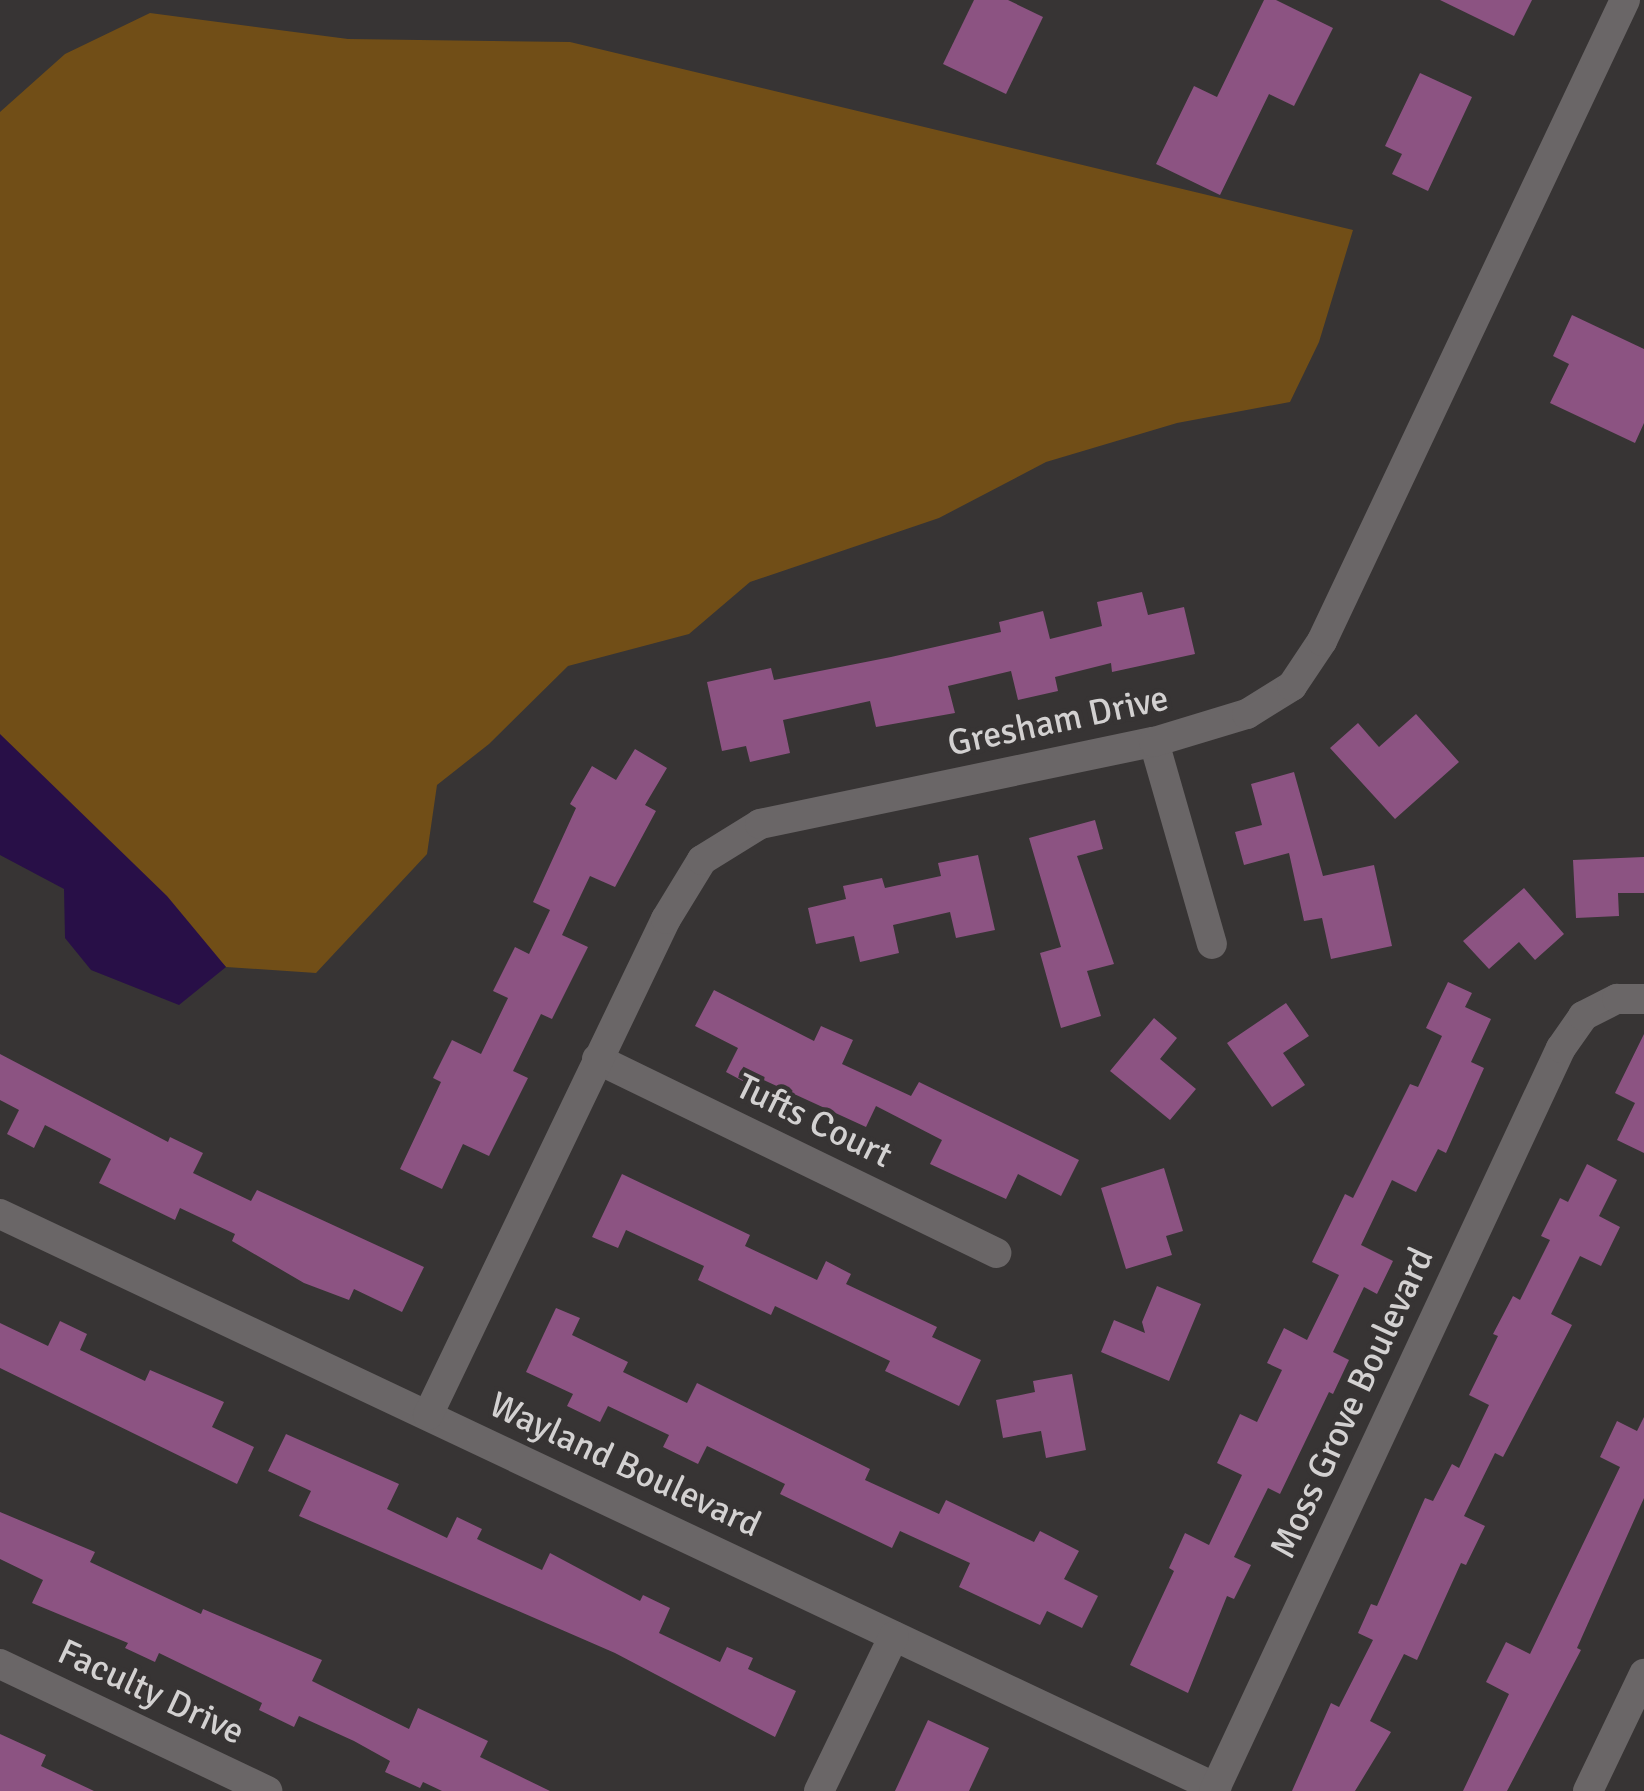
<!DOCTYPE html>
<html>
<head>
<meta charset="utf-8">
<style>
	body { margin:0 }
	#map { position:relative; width:1644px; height:1791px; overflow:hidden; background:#373434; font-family:Signika,sans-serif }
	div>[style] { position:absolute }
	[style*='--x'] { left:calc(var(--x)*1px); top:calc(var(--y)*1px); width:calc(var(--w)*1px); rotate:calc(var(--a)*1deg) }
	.green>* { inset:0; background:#714e17 }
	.water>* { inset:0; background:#280f47 }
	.building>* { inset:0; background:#8c5382 }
	.street>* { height:30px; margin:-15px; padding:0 15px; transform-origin:15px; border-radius:15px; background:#6a6667 }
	span { translate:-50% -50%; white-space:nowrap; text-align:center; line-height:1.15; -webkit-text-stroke:9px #373434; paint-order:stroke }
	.street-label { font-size:36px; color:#d3d1d1 }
</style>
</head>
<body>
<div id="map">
	<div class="green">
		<i style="clip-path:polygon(150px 13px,348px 39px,570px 42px,1353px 230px,1319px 342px,1290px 402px,1177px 423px,1046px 462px,939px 518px,750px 582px,689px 634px,568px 666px,489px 744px,437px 785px,427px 854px,316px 973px,226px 967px,0 741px,0 112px,65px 54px)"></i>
	</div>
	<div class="water">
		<i style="clip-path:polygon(0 734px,167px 896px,226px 967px,179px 1005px,91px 970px,65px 938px,64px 889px,0 855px)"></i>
	</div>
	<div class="building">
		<i style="clip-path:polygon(974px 0,1008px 0,1043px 17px,1006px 94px,943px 64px)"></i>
		<i style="clip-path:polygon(1264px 0,1276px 0,1333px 28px,1294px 106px,1269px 94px,1220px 195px,1156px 164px,1194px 86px,1217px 97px)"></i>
		<i style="clip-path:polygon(1440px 0,1532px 0,1514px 36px)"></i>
		<i style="clip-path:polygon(1420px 73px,1472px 97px,1428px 191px,1392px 174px,1402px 154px,1385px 146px)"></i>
		<i style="clip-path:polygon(1572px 315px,1644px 349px,1644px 423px,1635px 443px,1550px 403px,1569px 364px,1553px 356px)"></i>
		<i style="clip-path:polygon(1142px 592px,1148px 615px,1184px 607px,1195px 654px,1112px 672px,1111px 663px,1055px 677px,1058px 691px,1018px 700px,1011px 671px,948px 686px,955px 713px,876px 727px,870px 701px,783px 720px,790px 753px,750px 762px,746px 746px,722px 751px,707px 682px,771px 668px,774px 680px,891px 657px,1001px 632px,999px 622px,1043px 611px,1050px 639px,1102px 626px,1097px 602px)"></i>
		<i style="clip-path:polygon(1416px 714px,1459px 762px,1395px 819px,1330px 748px,1358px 723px,1379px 747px)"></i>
		<i style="clip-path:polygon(635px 749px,667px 768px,645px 805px,656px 811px,615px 887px,590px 876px,562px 935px,588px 947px,552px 1019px,541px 1014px,513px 1071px,528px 1078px,489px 1156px,463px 1144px,442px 1189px,400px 1169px,441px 1082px,433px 1078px,452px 1040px,481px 1054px,508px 998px,493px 991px,515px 947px,529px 954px,550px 910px,533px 902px,576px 808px,570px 804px,592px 766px,616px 780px)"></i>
		<i style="clip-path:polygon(1294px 772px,1323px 876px,1374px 865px,1392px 946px,1331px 959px,1322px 918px,1304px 921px,1289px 853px,1244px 865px,1235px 832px,1262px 825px,1251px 784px)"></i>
		<i style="clip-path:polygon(1095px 820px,1103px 849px,1077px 856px,1114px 964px,1087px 971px,1101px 1016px,1061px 1028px,1040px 953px,1061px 947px,1029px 838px)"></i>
		<i style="clip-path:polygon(978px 855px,995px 930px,956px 938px,950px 912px,893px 925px,899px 953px,860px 962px,854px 936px,816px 944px,808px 908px,846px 899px,843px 886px,882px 878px,885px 888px,941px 876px,938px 863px)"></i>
		<i style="clip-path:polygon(1644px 857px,1644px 893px,1618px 893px,1619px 916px,1576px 918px,1573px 860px)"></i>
		<i style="clip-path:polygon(1524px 888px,1564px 934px,1535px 960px,1519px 942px,1489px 969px,1463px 941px)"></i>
		<i style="clip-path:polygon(1448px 982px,1472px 993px,1465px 1007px,1491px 1019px,1471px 1062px,1484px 1068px,1446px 1153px,1438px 1149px,1416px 1192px,1392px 1180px,1361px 1245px,1393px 1261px,1377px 1294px,1364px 1287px,1333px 1352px,1349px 1360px,1333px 1394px,1329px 1392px,1280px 1494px,1268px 1488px,1234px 1557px,1251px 1565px,1234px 1599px,1227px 1596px,1188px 1693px,1130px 1665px,1174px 1571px,1169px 1568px,1185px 1533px,1209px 1545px,1242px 1475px,1217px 1463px,1240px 1414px,1257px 1422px,1282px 1370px,1267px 1363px,1284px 1328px,1307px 1340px,1339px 1275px,1312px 1262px,1345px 1194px,1353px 1198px,1410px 1084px,1418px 1087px,1442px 1036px,1426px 1028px)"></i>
		<i style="clip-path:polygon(714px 990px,814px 1041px,821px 1026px,853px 1040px,842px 1064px,911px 1096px,919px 1082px,1079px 1160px,1061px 1196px,1018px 1174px,1006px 1199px,930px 1164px,942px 1140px,876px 1106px,866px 1127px,757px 1077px,752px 1086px,726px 1072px,738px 1048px,695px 1026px)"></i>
		<i style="clip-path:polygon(1286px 1003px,1309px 1036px,1283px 1053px,1305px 1085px,1272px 1107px,1227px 1043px)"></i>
		<i style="clip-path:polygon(1154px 1018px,1177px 1038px,1160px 1059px,1196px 1089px,1170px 1120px,1110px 1071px)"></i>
		<i style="clip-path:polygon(1644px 1034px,1644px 1153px,1617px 1140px,1635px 1103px,1615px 1093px)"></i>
		<i style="clip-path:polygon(0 1054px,168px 1142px,170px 1137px,203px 1153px,193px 1173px,251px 1201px,257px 1190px,424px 1267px,402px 1312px,354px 1289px,349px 1300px,304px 1283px,232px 1241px,235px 1234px,180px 1208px,175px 1220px,99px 1183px,111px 1159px,45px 1125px,34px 1148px,7px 1134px,19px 1110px,0 1100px)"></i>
		<i style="clip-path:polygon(1587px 1164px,1617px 1180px,1599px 1216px,1620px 1227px,1601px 1266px,1580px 1256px,1551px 1314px,1572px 1325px,1503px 1457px,1495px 1453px,1464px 1516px,1485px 1526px,1466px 1565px,1461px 1563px,1417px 1660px,1404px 1654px,1370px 1721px,1391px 1732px,1355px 1791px,1292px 1791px,1331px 1703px,1339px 1707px,1373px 1640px,1358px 1633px,1371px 1604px,1377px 1606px,1425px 1498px,1433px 1501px,1452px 1464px,1459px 1468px,1489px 1405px,1469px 1395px,1498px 1336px,1493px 1334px,1513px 1296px,1520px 1300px,1550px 1240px,1541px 1236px,1560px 1198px,1568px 1202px)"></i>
		<i style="clip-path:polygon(1164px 1168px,1183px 1231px,1166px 1236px,1172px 1255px,1126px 1269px,1101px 1188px)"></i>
		<i style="clip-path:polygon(622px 1174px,750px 1235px,745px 1246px,817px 1280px,826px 1261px,851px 1274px,846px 1284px,937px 1327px,932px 1337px,981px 1360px,959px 1406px,885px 1371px,890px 1361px,775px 1306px,771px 1315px,698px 1280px,704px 1266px,626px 1230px,618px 1248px,592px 1237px)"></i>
		<i style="clip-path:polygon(1157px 1286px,1201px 1304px,1169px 1381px,1101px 1352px,1114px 1320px,1145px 1333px,1142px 1322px)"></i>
		<i style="clip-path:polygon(556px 1308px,580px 1318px,572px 1335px,628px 1362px,623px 1372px,687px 1403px,697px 1383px,870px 1469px,865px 1480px,939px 1514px,946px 1500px,1034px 1542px,1040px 1531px,1079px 1551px,1064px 1579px,1098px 1596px,1082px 1628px,1047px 1611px,1040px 1625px,959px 1587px,970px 1563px,900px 1531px,892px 1548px,780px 1494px,785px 1484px,707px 1446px,698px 1464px,663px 1447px,669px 1435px,608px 1406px,600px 1422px,567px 1406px,573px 1394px,526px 1372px)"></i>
		<i style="clip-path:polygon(60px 1321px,87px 1334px,80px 1350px,145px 1381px,150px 1370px,224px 1402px,212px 1427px,254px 1447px,237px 1484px,0 1368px,0 1323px,48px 1346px)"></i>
		<i style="clip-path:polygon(1072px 1374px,1086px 1450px,1046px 1458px,1041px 1431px,1003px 1438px,996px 1400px,1035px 1392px,1033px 1381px)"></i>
		<i style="clip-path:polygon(1644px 1417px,1644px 1498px,1577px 1648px,1581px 1650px,1507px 1791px,1463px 1791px,1509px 1694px,1486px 1682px,1506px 1642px,1530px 1654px,1620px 1467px,1600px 1457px,1617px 1421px,1637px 1431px)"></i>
		<i style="clip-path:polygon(286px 1434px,399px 1484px,387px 1509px,447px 1538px,457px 1517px,482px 1529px,477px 1539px,542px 1570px,550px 1553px,640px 1601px,643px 1595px,670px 1608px,659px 1633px,720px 1662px,727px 1647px,753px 1658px,748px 1669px,796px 1691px,775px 1737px,615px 1653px,299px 1516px,311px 1491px,268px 1471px)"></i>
		<i style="clip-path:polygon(0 1512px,95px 1552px,90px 1562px,201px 1614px,203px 1609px,322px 1660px,312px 1681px,409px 1729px,418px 1708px,488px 1741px,480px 1757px,550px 1791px,442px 1791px,423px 1782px,420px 1788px,385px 1772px,390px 1761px,354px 1741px,299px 1716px,294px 1727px,259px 1710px,262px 1703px,159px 1653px,155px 1662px,125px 1648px,128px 1643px,32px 1603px,43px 1580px,0 1559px)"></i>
		<i style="clip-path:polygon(928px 1720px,989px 1748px,969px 1791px,895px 1791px)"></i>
		<i style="clip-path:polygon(0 1734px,46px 1755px,41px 1766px,94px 1791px,0 1791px)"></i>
	</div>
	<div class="street">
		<i style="--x:1154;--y:742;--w:210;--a:74"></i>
		<i style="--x:597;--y:1059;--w:444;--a:25.9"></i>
		<i style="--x:0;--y:1214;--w:1345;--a:25.27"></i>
		<i style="--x:428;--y:1415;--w:550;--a:-64.37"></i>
		<i style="--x:666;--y:919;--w:69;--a:-58.6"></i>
		<i style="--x:702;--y:860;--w:68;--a:-31.8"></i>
		<i style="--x:760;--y:824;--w:402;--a:-11.8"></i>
		<i style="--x:1154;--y:742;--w:97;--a:-16.8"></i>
		<i style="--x:1247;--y:714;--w:53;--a:-31.9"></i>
		<i style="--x:1292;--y:686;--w:54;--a:-56.3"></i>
		<i style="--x:1322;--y:641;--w:709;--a:-64.7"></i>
		<i style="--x:0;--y:1664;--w:296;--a:25.4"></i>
		<i style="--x:819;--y:1791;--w:172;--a:-64.2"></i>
		<i style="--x:1214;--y:1791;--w:820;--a:-64.97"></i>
		<i style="--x:1561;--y:1048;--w:39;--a:-55"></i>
		<i style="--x:1583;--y:1016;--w:38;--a:-27"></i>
		<i style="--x:1617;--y:999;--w:27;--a:0"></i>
		<i style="--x:1588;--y:1791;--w:130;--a:-64.4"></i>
	</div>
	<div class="street-label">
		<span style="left:1058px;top:721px;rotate:-12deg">Gresham Drive</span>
		<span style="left:814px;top:1121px;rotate:26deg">Tufts Court</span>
		<span style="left:1352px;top:1403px;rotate:-65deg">Moss Grove Boulevard</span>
		<span style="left:625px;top:1465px;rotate:25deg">Wayland Boulevard</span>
		<span style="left:151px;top:1692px;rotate:25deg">Faculty Drive</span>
	</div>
</div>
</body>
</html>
